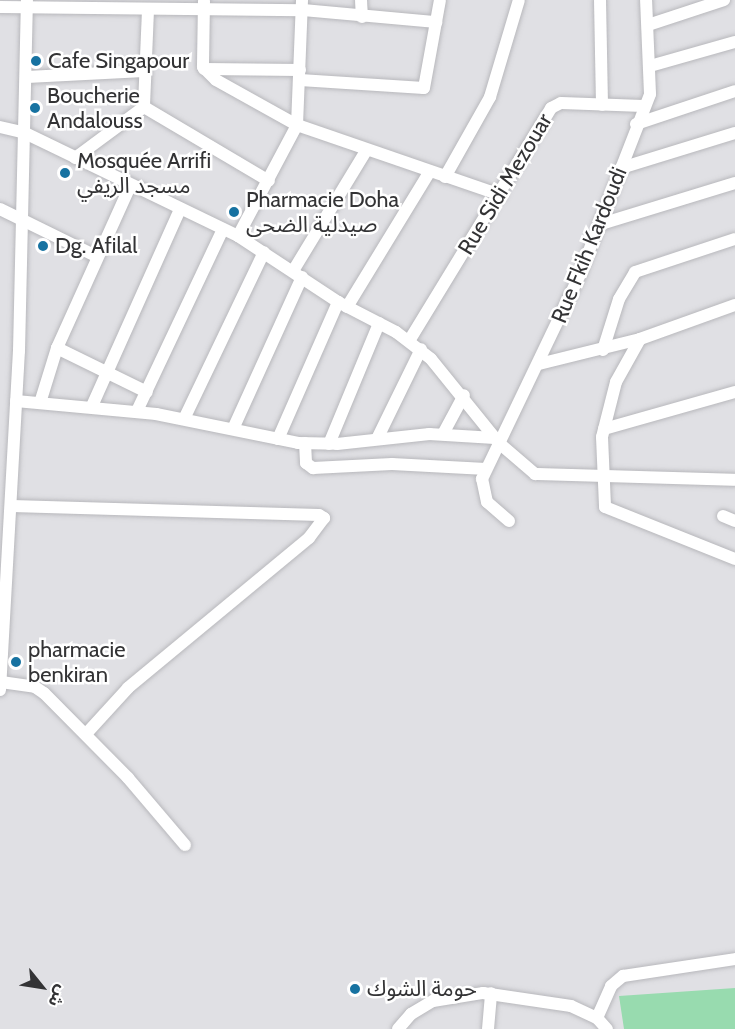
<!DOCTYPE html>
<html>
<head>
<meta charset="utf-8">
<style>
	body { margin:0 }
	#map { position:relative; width:735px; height:1029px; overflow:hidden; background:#e0e0e4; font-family:Cabin,"Noto Sans Arabic",sans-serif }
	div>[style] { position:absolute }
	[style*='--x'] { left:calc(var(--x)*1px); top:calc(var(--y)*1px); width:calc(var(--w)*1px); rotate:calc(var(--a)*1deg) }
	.green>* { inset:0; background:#98dbaf }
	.roads { filter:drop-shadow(0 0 2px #b8b8bc) drop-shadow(0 0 2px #b8b8bc) }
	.minor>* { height:12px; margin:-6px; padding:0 6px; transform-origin:6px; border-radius:6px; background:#fff }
	.dots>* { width:16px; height:16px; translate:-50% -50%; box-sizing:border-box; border:3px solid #fff; border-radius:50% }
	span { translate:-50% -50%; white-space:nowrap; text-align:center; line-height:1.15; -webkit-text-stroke:5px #fff; paint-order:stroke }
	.poi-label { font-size:22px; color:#333335 }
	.left { translate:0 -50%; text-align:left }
	.street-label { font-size:22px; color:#333335 }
	.north { position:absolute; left:12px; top:957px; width:60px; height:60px; -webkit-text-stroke:4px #fff; paint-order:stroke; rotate:120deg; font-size:16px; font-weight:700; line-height:24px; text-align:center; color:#333335 }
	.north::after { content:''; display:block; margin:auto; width:21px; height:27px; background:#333335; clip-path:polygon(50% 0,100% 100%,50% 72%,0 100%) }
</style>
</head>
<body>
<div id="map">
	<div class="green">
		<i style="clip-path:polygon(735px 988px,735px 1029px,624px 1029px,619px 996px)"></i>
	</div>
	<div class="roads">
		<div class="minor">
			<i style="--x:361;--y:0;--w:17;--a:87"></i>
			<i style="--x:600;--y:0;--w:105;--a:88.9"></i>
			<i style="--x:204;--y:1;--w:66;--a:90.9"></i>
			<i style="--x:203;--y:67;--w:18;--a:45"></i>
			<i style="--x:216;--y:80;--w:93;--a:29.1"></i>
			<i style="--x:297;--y:125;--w:215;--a:19"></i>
			<i style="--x:0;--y:7;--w:303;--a:0.6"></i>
			<i style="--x:303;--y:10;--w:134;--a:5.2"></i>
			<i style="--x:148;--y:10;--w:97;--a:92.4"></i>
			<i style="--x:144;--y:107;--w:145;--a:30.6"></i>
			<i style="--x:648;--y:25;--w:80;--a:-18.2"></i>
			<i style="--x:650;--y:66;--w:88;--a:-15.8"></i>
			<i style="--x:204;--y:69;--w:96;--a:0.6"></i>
			<i style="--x:27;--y:77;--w:117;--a:-2.9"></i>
			<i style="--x:300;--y:80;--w:124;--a:3.7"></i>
			<i style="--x:424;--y:88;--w:89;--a:-79.7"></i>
			<i style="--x:636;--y:124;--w:104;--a:-18.4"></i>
			<i style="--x:0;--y:127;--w:26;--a:13"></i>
			<i style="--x:25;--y:133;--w:237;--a:25.8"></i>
			<i style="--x:238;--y:236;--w:120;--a:33.4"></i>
			<i style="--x:338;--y:302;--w:65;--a:27.3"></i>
			<i style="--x:396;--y:332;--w:44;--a:37.6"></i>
			<i style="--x:431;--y:359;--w:108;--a:51"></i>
			<i style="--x:499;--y:443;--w:48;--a:40.7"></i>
			<i style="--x:535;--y:474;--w:200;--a:1.7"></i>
			<i style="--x:75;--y:158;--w:86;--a:-36.5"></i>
			<i style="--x:621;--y:168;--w:119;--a:-17.1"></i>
			<i style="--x:445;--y:177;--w:92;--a:-60.6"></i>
			<i style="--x:490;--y:97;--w:101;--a:-73.4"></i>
			<i style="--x:0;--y:209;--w:107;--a:26.1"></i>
			<i style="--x:601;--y:224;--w:140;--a:-17"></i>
			<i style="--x:238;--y:236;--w:126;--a:-62"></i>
			<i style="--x:297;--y:125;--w:125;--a:-87.7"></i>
			<i style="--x:293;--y:271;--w:140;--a:-58.7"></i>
			<i style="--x:347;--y:307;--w:159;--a:-58.6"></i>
			<i style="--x:640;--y:339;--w:49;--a:119.2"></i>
			<i style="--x:616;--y:382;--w:57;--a:104.3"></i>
			<i style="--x:602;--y:437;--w:70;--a:87.5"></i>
			<i style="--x:605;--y:507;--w:140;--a:21.8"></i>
			<i style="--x:409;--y:341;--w:273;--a:-58.6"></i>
			<i style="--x:551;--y:108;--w:11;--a:-27"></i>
			<i style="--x:561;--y:103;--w:83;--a:2.1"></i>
			<i style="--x:57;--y:348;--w:100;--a:26.1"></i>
			<i style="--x:603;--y:350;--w:53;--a:-72.6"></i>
			<i style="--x:619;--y:299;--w:31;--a:-59"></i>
			<i style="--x:635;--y:272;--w:105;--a:-18.3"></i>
			<i style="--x:539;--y:364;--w:104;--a:-13.9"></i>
			<i style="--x:640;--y:339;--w:101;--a:-19.7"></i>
			<i style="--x:16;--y:401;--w:141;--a:5.3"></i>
			<i style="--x:156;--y:414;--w:145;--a:11.5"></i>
			<i style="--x:298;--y:443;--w:39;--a:1"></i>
			<i style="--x:337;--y:444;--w:93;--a:-6.2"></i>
			<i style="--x:429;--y:434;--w:66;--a:3.5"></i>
			<i style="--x:40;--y:403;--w:58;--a:-72.8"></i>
			<i style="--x:57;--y:348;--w:178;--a:-65.7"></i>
			<i style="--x:92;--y:406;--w:216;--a:-65.9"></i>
			<i style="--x:137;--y:411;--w:201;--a:-64.7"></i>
			<i style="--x:184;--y:419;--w:185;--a:-64.4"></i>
			<i style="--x:233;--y:429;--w:167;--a:-65.6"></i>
			<i style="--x:604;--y:429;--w:136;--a:-15.8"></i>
			<i style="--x:443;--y:434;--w:44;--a:-61.7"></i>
			<i style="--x:278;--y:439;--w:150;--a:-66.3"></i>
			<i style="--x:377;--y:439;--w:100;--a:-63.9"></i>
			<i style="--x:305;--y:443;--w:20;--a:87"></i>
			<i style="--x:306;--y:463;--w:9;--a:36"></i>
			<i style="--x:313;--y:468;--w:79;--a:-2.9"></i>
			<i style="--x:392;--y:464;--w:94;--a:3"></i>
			<i style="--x:329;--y:444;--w:131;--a:-67.5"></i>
			<i style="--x:12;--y:506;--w:307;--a:1.7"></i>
			<i style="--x:319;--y:515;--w:6;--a:31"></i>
			<i style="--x:324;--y:518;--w:25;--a:127"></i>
			<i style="--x:309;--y:538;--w:235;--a:140.4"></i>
			<i style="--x:128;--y:688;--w:62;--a:132.4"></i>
			<i style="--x:723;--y:516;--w:13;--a:23"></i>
			<i style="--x:509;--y:521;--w:29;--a:-139"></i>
			<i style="--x:487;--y:502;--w:24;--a:-102"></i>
			<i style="--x:482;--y:479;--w:227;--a:-64.4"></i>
			<i style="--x:580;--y:274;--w:193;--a:-68.7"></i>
			<i style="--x:650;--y:94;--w:94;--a:-92.4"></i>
			<i style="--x:1;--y:682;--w:34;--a:8"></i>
			<i style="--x:35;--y:687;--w:11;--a:34"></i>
			<i style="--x:44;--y:693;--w:120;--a:45.3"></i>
			<i style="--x:128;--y:778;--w:88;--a:49.6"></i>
			<i style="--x:0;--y:690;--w:340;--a:-86.8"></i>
			<i style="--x:19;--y:351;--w:351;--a:-88.7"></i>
			<i style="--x:597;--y:1018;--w:35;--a:-66"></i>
			<i style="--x:611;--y:986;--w:16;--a:-40"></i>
			<i style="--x:623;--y:976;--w:113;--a:-8.6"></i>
			<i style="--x:398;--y:1029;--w:20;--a:-49"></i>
			<i style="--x:411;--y:1014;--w:26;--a:-31"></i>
			<i style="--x:433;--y:1001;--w:51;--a:-9.1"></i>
			<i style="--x:483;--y:993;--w:89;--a:8.4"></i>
			<i style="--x:571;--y:1006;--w:29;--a:25"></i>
			<i style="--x:597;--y:1018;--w:15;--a:48"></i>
			<i style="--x:488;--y:1029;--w:36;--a:-85"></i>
		</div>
	</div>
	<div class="dots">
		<i style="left:36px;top:61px;background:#1772a1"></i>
		<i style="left:35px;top:108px;background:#1772a1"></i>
		<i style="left:65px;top:173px;background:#1772a1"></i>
		<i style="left:234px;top:212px;background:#1772a1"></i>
		<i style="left:43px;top:246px;background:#1772a1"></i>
		<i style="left:16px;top:662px;background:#1772a1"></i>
		<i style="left:355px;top:989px;background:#1772a1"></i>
	</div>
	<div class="poi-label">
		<span class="left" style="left:48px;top:61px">Cafe Singapour</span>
		<span class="left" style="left:47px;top:108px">Boucherie<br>Andalouss</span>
		<span class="left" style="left:77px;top:173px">Mosquée Arrifi<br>مسجد الريفي</span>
		<span class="left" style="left:246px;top:212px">Pharmacie Doha<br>صيدلية الضحى</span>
		<span class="left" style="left:55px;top:246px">Dg. Afilal</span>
		<span class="left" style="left:28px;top:662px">pharmacie<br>benkiran</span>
		<span class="left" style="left:367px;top:989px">حومة الشوك</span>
	</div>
	<div class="street-label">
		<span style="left:505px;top:184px;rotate:-59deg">Rue Sidi Mezouar</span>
		<span style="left:589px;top:245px;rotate:-68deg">Rue Fkih Kardoudi</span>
	</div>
	<div class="north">ش</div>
</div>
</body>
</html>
